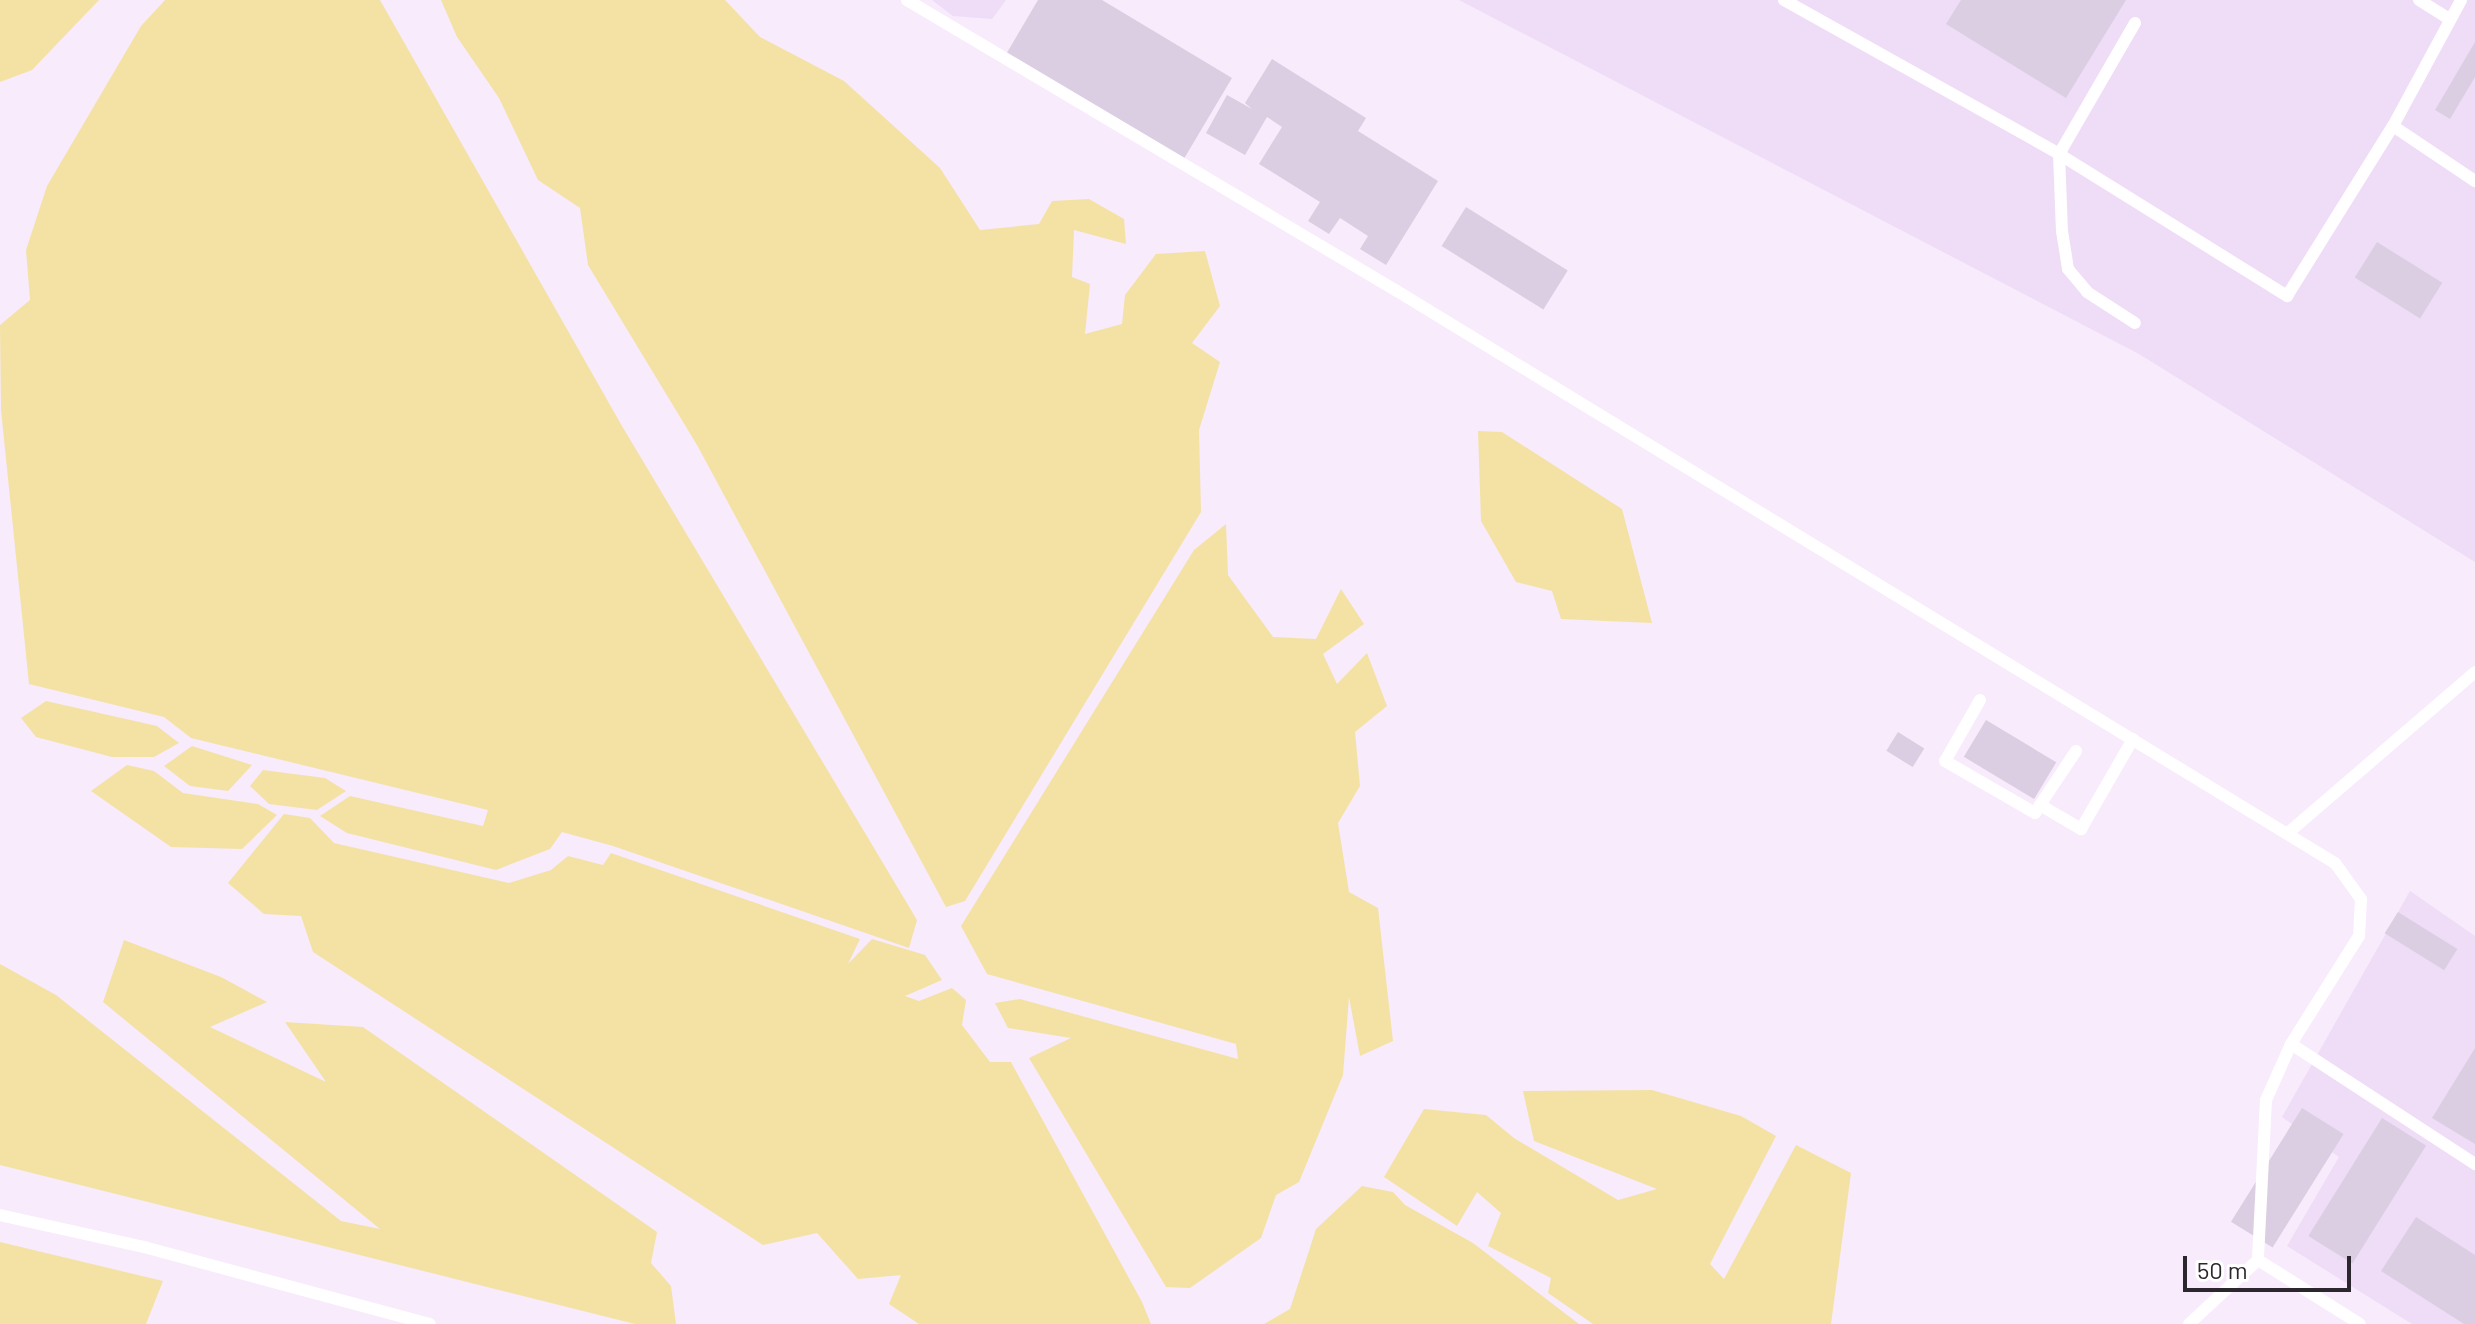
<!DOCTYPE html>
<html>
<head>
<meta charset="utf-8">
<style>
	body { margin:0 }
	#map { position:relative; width:2475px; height:1324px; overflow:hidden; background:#f7ebfc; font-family:Barlow,sans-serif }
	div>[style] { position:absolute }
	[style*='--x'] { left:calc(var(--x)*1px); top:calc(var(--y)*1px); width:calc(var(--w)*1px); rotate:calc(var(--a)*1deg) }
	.built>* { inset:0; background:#efdcf7 }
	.green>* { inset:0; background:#f4e2a5 }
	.building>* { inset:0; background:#dccee2; transform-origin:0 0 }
	.service>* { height:12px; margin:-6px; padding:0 6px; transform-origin:6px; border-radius:6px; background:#fff }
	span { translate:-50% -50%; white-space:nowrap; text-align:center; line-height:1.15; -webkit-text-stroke:7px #fff; paint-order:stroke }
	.scale { position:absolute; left:2183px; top:1256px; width:168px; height:36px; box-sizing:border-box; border:4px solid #2c272e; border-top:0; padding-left:10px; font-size:24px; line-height:28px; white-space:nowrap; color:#2c272e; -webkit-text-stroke:6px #fff; paint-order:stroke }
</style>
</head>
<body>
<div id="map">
	<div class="built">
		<i style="clip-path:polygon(932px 0,1006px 0,992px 19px,953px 16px)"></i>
		<i style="clip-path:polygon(1459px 0,2475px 0,2475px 562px,2139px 354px)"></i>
		<i style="clip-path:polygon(2410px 891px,2475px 936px,2475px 1324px,2412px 1324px,2287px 1246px,2339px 1157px,2282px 1117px)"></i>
	</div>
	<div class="green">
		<i style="clip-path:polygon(0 0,99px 0,32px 70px,0 82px)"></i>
		<i style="clip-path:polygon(165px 0,380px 0,622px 426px,917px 920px,909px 948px,613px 846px,562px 832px,550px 849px,496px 870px,347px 833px,320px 816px,350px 796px,483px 826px,488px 810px,191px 738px,164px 717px,29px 684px,1px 410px,0 325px,30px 300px,26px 250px,47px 186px,141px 26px)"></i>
		<i style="clip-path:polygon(441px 0,725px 0,760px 37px,844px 81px,940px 168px,980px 230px,1039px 224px,1052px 201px,1089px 199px,1124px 219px,1126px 244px,1074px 230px,1072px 277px,1090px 284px,1085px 334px,1122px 324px,1125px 295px,1156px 254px,1205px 251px,1220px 306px,1192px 343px,1220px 362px,1199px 430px,1201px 512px,965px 901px,946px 907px,697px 445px,588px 265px,580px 208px,538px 180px,499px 98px,457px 37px)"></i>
		<i style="clip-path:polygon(1478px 431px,1502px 432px,1622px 509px,1652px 623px,1561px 619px,1552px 591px,1516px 582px,1481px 521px)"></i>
		<i style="clip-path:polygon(1226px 524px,1228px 575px,1273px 637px,1316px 639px,1341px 589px,1364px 624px,1323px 654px,1337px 684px,1367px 653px,1387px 706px,1355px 732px,1360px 786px,1338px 823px,1349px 892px,1378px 908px,1393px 1041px,1360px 1056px,1349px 997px,1343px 1075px,1299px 1182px,1276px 1195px,1261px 1238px,1190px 1288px,1166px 1287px,1029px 1058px,1071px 1038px,1008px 1028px,995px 1003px,1020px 999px,1238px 1059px,1236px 1044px,987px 974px,961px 926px,1194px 550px)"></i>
		<i style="clip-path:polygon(46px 701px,157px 726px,179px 743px,154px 757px,112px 757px,36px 737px,21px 718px)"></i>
		<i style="clip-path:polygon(192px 746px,252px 765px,228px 791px,190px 786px,164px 766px)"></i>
		<i style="clip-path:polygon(127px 765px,154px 771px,183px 793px,258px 804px,277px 815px,242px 849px,171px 847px,91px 791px)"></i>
		<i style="clip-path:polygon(263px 770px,325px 778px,346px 791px,317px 810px,269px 804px,250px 786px)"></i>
		<i style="clip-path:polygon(284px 814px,310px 818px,334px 843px,509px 883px,551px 870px,568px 856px,603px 865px,611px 853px,860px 939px,848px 964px,872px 939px,925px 955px,942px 980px,905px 996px,919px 1001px,952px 988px,966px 1000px,962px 1025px,990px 1062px,1011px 1062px,1142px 1302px,1151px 1324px,919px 1324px,889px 1304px,901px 1275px,858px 1279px,817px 1233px,763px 1245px,313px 952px,301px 916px,264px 914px,228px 883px)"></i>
		<i style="clip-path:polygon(124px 940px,221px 977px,267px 1002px,210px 1027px,326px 1082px,285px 1022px,363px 1027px,657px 1232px,651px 1263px,671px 1286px,676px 1324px,635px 1324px,0 1165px,0 964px,56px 995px,341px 1221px,380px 1229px,103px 1002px)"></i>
		<i style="clip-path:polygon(1652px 1090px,1741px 1116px,1776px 1136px,1710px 1264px,1724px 1279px,1796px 1145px,1851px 1173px,1831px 1324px,1593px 1324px,1548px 1293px,1551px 1278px,1488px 1246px,1501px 1213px,1477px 1192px,1457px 1226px,1384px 1177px,1424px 1109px,1486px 1115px,1514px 1138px,1618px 1200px,1657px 1189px,1534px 1141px,1523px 1091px)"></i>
		<i style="clip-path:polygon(1362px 1186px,1393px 1192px,1405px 1205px,1473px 1243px,1579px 1324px,1264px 1324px,1290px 1309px,1316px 1229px)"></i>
		<i style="clip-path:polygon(0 1242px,163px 1281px,146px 1324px,0 1324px)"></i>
	</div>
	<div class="building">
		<i style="clip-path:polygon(1038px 0,1102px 0,1232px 78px,1182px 162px,1005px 56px)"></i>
		<i style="clip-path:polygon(1961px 0,2126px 0,2066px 98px,1946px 24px)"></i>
		<i style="clip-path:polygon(2475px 42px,2475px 77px,2450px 119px,2435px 110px)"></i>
		<i style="clip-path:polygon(1272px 59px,1366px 118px,1358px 131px,1438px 181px,1386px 265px,1360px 249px,1368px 236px,1340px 218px,1329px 234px,1308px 221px,1320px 202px,1259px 164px,1282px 127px,1267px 117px,1245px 155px,1206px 133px,1227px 95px,1252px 109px,1245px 103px)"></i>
		<i style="left:1466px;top:207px;width:120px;height:46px;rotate:32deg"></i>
		<i style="left:2377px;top:242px;width:77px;height:42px;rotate:32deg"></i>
		<i style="left:1986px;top:720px;width:82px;height:43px;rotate:31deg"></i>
		<i style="left:1898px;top:732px;width:31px;height:22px;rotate:32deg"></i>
		<i style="left:2398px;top:912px;width:70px;height:25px;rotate:32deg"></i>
		<i style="clip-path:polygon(2475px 1048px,2475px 1144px,2432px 1118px)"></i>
		<i style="left:2302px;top:1108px;width:49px;height:134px;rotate:32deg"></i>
		<i style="left:2382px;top:1118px;width:52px;height:139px;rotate:32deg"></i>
		<i style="clip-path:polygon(2416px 1217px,2475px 1255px,2475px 1324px,2464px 1324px,2381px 1271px)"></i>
	</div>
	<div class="service">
		<i style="--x:907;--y:0;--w:570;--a:30.71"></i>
		<i style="--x:1397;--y:291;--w:1099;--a:31.38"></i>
		<i style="--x:2335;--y:863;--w:44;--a:54.2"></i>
		<i style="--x:2361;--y:899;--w:37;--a:93"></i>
		<i style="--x:2359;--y:936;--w:128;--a:122.2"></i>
		<i style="--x:2291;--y:1044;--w:61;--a:114.1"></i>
		<i style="--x:2266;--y:1100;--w:160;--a:92.9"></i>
		<i style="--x:2258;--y:1260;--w:94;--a:137.2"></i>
		<i style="--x:1784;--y:0;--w:315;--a:29.2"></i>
		<i style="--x:2059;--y:154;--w:269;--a:31.9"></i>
		<i style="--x:2287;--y:296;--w:200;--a:-58.1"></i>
		<i style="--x:2393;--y:126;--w:143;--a:-61.6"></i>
		<i style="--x:2419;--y:0;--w:36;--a:32"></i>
		<i style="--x:2135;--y:23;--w:151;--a:120.1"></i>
		<i style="--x:2059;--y:154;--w:77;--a:87.8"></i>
		<i style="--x:2062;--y:231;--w:38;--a:81"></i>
		<i style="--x:2068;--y:269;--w:30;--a:50"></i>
		<i style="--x:2087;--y:292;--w:57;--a:32.9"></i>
		<i style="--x:2393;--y:126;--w:99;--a:33.9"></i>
		<i style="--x:1980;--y:700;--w:70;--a:119.8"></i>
		<i style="--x:1945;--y:761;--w:104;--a:30"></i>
		<i style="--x:2035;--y:813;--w:9;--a:-58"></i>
		<i style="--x:2040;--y:805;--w:48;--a:30.3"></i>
		<i style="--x:2081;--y:829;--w:104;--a:-60"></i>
		<i style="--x:2040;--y:805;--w:65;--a:-56.3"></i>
		<i style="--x:2288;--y:833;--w:247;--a:-40.7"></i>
		<i style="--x:2291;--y:1044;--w:220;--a:33.1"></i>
		<i style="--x:0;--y:1215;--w:148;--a:12.5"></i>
		<i style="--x:144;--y:1247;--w:296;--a:15.1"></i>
		<i style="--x:2258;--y:1260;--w:120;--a:32.1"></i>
	</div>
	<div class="scale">50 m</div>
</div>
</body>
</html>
